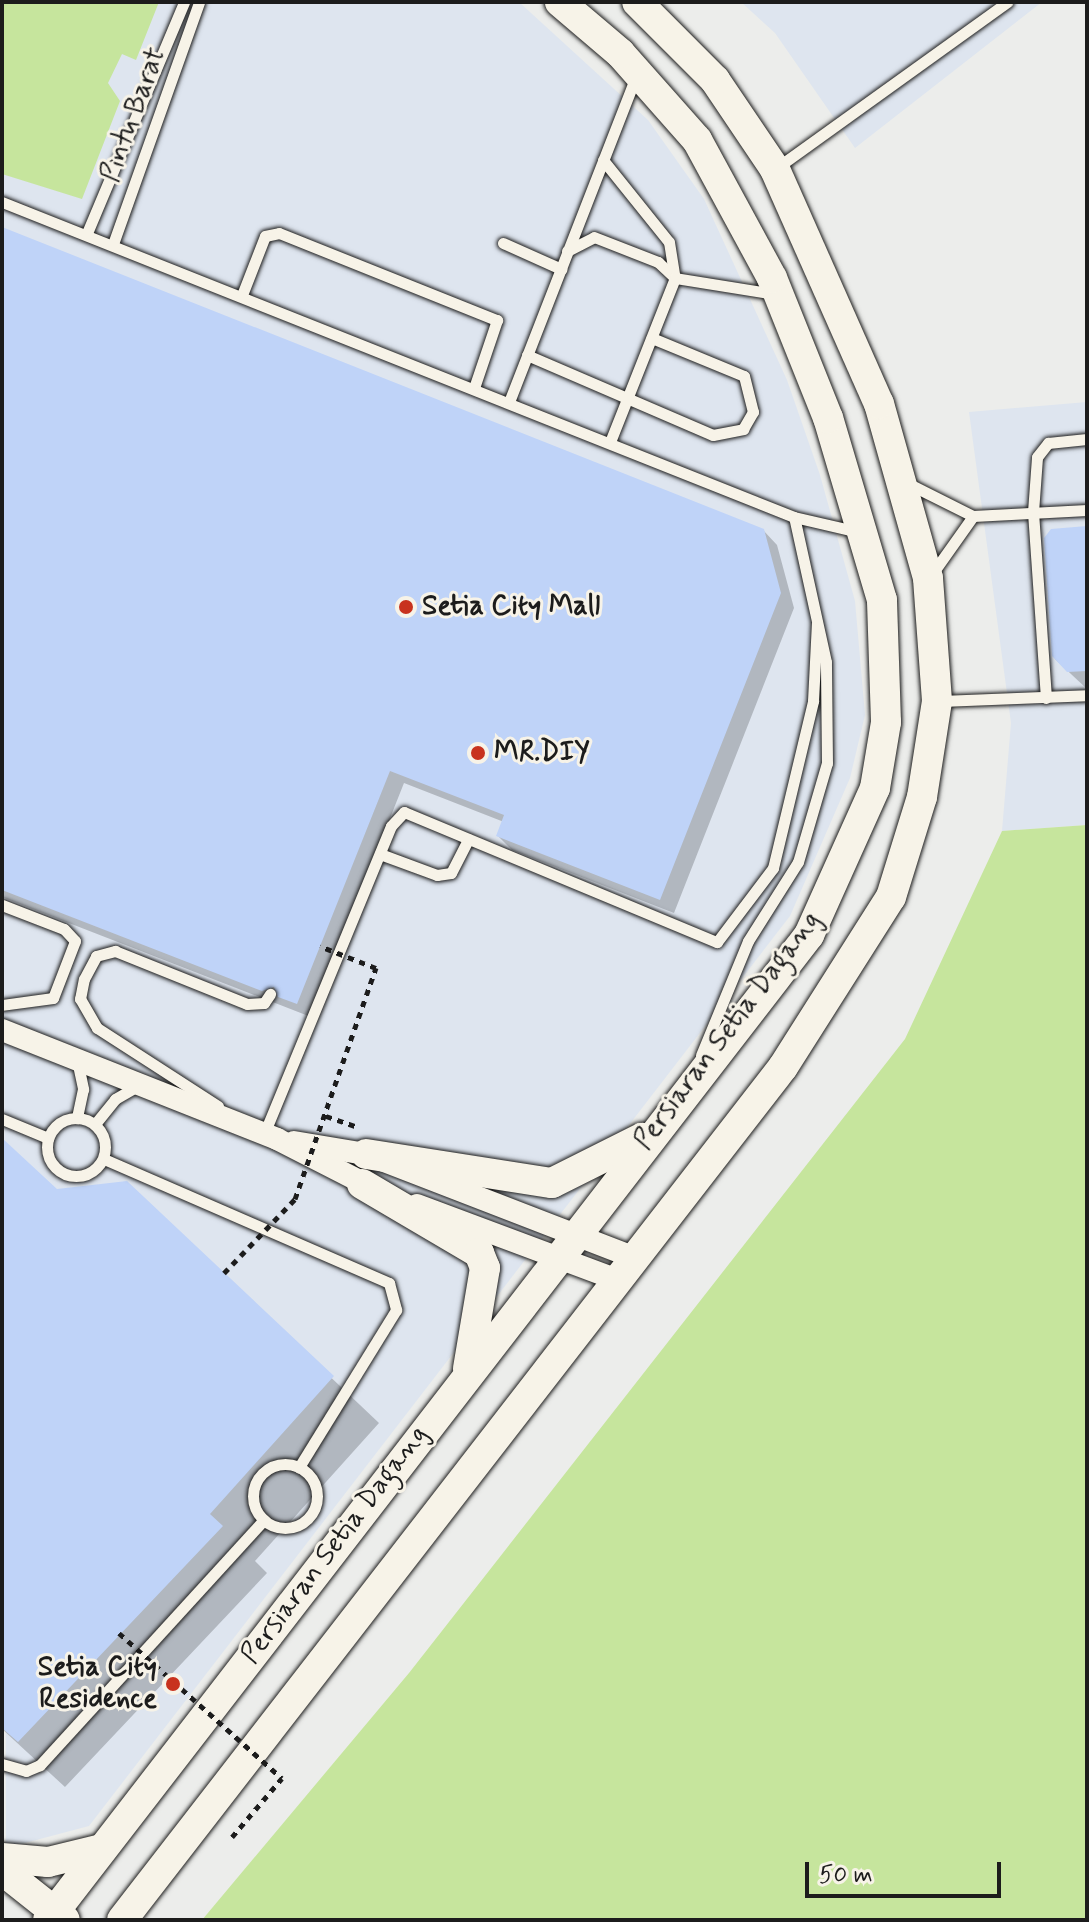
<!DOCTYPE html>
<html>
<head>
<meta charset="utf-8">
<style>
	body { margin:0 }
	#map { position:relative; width:1089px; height:1922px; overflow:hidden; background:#ecedeb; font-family:Mynerve,sans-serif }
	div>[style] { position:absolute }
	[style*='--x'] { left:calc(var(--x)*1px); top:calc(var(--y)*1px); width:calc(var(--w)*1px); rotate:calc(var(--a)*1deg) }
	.built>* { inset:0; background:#dee5ef }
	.green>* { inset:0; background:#c6e59d }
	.shadow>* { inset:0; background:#0003 }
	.building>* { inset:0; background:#bfd3f8 }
	.path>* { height:5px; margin-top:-2.5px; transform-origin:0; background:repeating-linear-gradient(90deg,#1c1c1c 0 6px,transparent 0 12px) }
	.roads { filter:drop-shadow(0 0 2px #1c1c1c) drop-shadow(0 0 2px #1c1c1c) }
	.lane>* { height:11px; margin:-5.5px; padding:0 5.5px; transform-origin:5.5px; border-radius:5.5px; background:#f7f3e8 }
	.lane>.ring { margin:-5.5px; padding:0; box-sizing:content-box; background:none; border:11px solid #f7f3e8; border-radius:50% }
	.street>* { height:22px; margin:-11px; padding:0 11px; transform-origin:11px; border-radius:11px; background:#f7f3e8 }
	.secondary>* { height:30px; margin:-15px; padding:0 15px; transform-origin:15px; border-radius:15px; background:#f7f3e8 }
	.path-bridge>* { height:5px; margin-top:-2.5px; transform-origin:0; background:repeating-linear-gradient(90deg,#1c1c1c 0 6px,transparent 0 12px) }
	.dots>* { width:22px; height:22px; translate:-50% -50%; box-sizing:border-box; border:4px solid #f7f3e8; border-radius:50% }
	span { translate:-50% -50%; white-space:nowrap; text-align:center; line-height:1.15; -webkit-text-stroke:6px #f7f3e8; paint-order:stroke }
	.street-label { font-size:28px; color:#1c1c1c }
	.poi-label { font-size:28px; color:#1c1c1c; font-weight:700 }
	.left { translate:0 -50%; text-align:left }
	.right { translate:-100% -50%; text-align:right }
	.frame { position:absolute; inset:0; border:4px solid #1c1c1c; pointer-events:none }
	.scale { position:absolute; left:805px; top:1862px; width:196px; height:36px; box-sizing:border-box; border:4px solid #1c1c1c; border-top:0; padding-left:10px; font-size:24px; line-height:28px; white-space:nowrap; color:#1c1c1c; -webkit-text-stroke:6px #f7f3e8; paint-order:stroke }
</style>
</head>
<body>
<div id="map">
	<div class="built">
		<i style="clip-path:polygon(2px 2px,519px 2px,648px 120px,704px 199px,787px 380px,820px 475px,855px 601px,865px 715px,850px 778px,790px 916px,89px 1826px,6px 1848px)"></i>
		<i style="clip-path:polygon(741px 2px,1042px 2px,855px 148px,775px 33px)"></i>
		<i style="clip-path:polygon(1087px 402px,1087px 825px,1002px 831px,1011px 723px,969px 412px)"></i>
	</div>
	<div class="green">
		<i style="clip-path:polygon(2px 2px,159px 2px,136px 60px,122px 54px,108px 83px,120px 101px,82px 199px,2px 174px)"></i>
		<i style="clip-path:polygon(1087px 825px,1087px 1920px,202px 1920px,409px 1673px,905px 1039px,1002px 831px)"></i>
	</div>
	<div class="shadow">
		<i style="clip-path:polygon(2px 228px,763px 530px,777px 545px,794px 608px,674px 913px,512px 850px,498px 836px,504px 822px,404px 783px,311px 1017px,2px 897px)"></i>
		<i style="clip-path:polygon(1087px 529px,1087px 689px,1055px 659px,1046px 540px)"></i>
		<i style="clip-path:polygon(2px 1141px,57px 1191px,126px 1183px,379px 1423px,255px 1561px,267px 1573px,65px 1787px,2px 1729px)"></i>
	</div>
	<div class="building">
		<i style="clip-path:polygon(2px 227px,764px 529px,781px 593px,660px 900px,496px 836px,504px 815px,390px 771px,297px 1004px,278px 997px,274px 987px,262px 991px,2px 890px)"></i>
		<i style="clip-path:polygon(1087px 526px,1087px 671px,1067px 672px,1052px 656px,1044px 538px,1051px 529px)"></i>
		<i style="clip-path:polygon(2px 1138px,57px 1189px,127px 1181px,334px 1376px,210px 1514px,223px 1526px,18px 1742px,2px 1728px)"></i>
	</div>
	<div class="path">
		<i style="--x:326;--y:1116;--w:31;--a:19"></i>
		<i style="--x:232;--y:1837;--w:77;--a:-49.7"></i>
	</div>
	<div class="roads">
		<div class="lane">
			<i style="--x:603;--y:160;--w:105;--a:51.2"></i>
			<i style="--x:669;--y:242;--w:36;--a:81"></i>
			<i style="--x:775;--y:169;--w:286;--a:-35.7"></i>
			<i style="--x:2;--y:202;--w:852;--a:21.69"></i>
			<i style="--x:794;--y:517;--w:67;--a:13"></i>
			<i style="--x:87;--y:233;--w:251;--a:-67.2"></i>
			<i style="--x:503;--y:243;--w:64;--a:24.1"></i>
			<i style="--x:113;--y:244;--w:257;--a:-70.4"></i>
			<i style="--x:567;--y:251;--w:30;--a:-27"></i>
			<i style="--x:594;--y:237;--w:69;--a:21.3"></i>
			<i style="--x:658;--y:262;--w:23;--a:43"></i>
			<i style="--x:242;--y:295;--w:63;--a:-68.7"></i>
			<i style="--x:265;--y:236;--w:14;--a:-12"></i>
			<i style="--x:279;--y:233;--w:235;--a:21.8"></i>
			<i style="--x:497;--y:320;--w:72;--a:108.7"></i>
			<i style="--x:527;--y:355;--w:202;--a:23.3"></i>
			<i style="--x:713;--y:435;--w:31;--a:-11"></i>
			<i style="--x:743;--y:429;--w:20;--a:-60"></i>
			<i style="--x:753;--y:412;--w:37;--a:-104"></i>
			<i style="--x:744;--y:376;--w:100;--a:-157.6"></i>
			<i style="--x:509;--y:402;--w:352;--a:-68.7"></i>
			<i style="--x:610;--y:442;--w:176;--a:-68.4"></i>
			<i style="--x:675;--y:278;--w:101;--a:9.1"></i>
			<i style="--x:907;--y:483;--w:74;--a:26.6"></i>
			<i style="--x:973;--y:516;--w:114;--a:-3"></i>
			<i style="--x:932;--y:574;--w:71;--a:-54.7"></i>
			<i style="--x:1046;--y:698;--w:186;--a:-94"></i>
			<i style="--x:1033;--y:512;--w:55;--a:-85.8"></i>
			<i style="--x:1037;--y:457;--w:18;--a:-52"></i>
			<i style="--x:1048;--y:443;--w:39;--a:-6"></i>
			<i style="--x:940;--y:701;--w:147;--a:-2.3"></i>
			<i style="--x:380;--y:854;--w:61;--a:20.2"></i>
			<i style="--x:437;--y:875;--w:14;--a:-8"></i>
			<i style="--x:451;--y:873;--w:38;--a:-63"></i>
			<i style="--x:2;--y:905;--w:66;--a:21.2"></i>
			<i style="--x:64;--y:929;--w:16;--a:47"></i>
			<i style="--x:75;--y:941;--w:61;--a:111.1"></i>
			<i style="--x:53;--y:998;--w:51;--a:172.2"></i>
			<i style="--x:701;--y:1055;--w:123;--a:-67.6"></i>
			<i style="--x:748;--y:941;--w:93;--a:-57.7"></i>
			<i style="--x:798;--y:862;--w:103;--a:-73.7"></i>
			<i style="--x:827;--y:763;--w:101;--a:-90.6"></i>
			<i style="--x:826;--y:662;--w:148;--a:-102.4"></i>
			<i style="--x:77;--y:1060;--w:30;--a:78"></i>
			<i style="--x:83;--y:1089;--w:30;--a:102"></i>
			<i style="--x:218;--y:1106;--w:144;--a:-147.2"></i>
			<i style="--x:97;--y:1028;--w:34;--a:-120"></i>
			<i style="--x:80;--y:999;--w:20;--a:-79"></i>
			<i style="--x:84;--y:979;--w:26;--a:-62"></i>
			<i style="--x:96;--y:956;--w:20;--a:-15"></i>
			<i style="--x:115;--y:951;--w:142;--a:21.9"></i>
			<i style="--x:247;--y:1004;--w:17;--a:-3"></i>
			<i style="--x:264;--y:1003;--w:11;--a:-56"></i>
			<i class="ring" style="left:47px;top:1118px;width:47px;height:47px"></i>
			<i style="--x:2;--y:1119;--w:50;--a:22.4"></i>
			<i style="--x:95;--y:1124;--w:32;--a:-51"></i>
			<i style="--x:115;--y:1099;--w:28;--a:-30"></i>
			<i style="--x:264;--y:1134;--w:333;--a:-67.6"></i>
			<i style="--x:391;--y:826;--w:19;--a:-47"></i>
			<i style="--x:404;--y:812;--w:339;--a:22.6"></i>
			<i style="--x:717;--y:942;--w:93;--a:-52.9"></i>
			<i style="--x:773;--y:868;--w:172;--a:-76.5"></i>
			<i style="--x:813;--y:701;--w:78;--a:-87.1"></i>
			<i style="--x:104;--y:1159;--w:311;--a:23.5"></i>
			<i style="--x:389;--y:1283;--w:28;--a:75"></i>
			<i style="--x:396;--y:1310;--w:185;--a:121.7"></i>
			<i class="ring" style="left:253px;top:1464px;width:53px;height:53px"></i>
			<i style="--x:2;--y:1764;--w:25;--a:16"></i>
			<i style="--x:26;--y:1771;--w:15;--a:-23"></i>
			<i style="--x:40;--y:1765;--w:332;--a:-47.6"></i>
		</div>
		<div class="street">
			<i style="--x:2;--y:1030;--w:296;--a:21.6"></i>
			<i style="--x:277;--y:1139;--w:112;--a:27"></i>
			<i style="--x:294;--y:1142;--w:73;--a:9.5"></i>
			<i style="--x:366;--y:1154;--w:288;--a:21.1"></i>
			<i style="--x:417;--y:1205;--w:215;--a:20.5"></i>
		</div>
		<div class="secondary">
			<i style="--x:366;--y:1154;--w:188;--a:8.9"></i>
			<i style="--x:552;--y:1183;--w:101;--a:-26.6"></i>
			<i style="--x:362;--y:1184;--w:136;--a:30.5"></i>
			<i style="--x:479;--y:1253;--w:16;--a:68"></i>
			<i style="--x:485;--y:1268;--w:102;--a:99.6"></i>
			<i style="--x:2;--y:1858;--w:46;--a:5"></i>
			<i style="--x:48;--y:1862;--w:56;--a:-13.5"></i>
			<i style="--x:2;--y:1870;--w:80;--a:38.4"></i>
			<i style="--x:48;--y:1920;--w:1245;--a:-52.31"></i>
			<i style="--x:809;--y:935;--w:161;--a:-65.8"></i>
			<i style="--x:875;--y:788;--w:67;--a:-80.5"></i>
			<i style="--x:886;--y:722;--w:122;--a:-91.9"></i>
			<i style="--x:882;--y:600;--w:190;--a:-106.5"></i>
			<i style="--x:828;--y:418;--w:151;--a:-111.8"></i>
			<i style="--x:772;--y:278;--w:157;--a:-118.5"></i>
			<i style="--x:697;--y:140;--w:116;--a:-131.5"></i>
			<i style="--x:620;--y:53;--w:79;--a:-139.6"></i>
			<i style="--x:122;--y:1920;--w:1079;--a:-52.23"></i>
			<i style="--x:783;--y:1067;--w:201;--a:-57.6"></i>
			<i style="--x:891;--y:897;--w:105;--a:-72.8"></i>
			<i style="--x:922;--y:797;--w:97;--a:-81.1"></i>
			<i style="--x:937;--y:701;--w:123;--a:-94.2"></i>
			<i style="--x:928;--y:578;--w:181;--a:-105.7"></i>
			<i style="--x:879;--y:404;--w:257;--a:-113.9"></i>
			<i style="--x:775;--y:169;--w:107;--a:-124"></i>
			<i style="--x:715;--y:80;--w:110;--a:-135"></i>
		</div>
	</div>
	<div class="path-bridge">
		<i style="--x:224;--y:1273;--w:103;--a:-46.2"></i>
		<i style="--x:295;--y:1199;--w:245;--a:-70.7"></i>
		<i style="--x:376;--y:968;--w:60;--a:-158.6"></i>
		<i style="--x:119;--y:1633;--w:218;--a:41.7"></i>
	</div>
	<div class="dots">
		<i style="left:406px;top:607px;background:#c8321e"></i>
		<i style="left:478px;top:753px;background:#c8321e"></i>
		<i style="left:173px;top:1684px;background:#c8321e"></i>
	</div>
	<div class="street-label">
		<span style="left:134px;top:115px;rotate:-70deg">Pintu Barat</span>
		<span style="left:728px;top:1031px;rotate:-53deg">Persiaran Setia Dagang</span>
		<span style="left:335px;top:1545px;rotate:-53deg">Persiaran Setia Dagang</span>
	</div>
	<div class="poi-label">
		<span class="left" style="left:422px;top:607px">Setia City Mall</span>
		<span class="left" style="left:494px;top:753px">MR.DIY</span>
		<span class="right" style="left:157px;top:1684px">Setia City<br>Residence</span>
	</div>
	<div class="frame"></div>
	<div class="scale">50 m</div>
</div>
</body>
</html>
